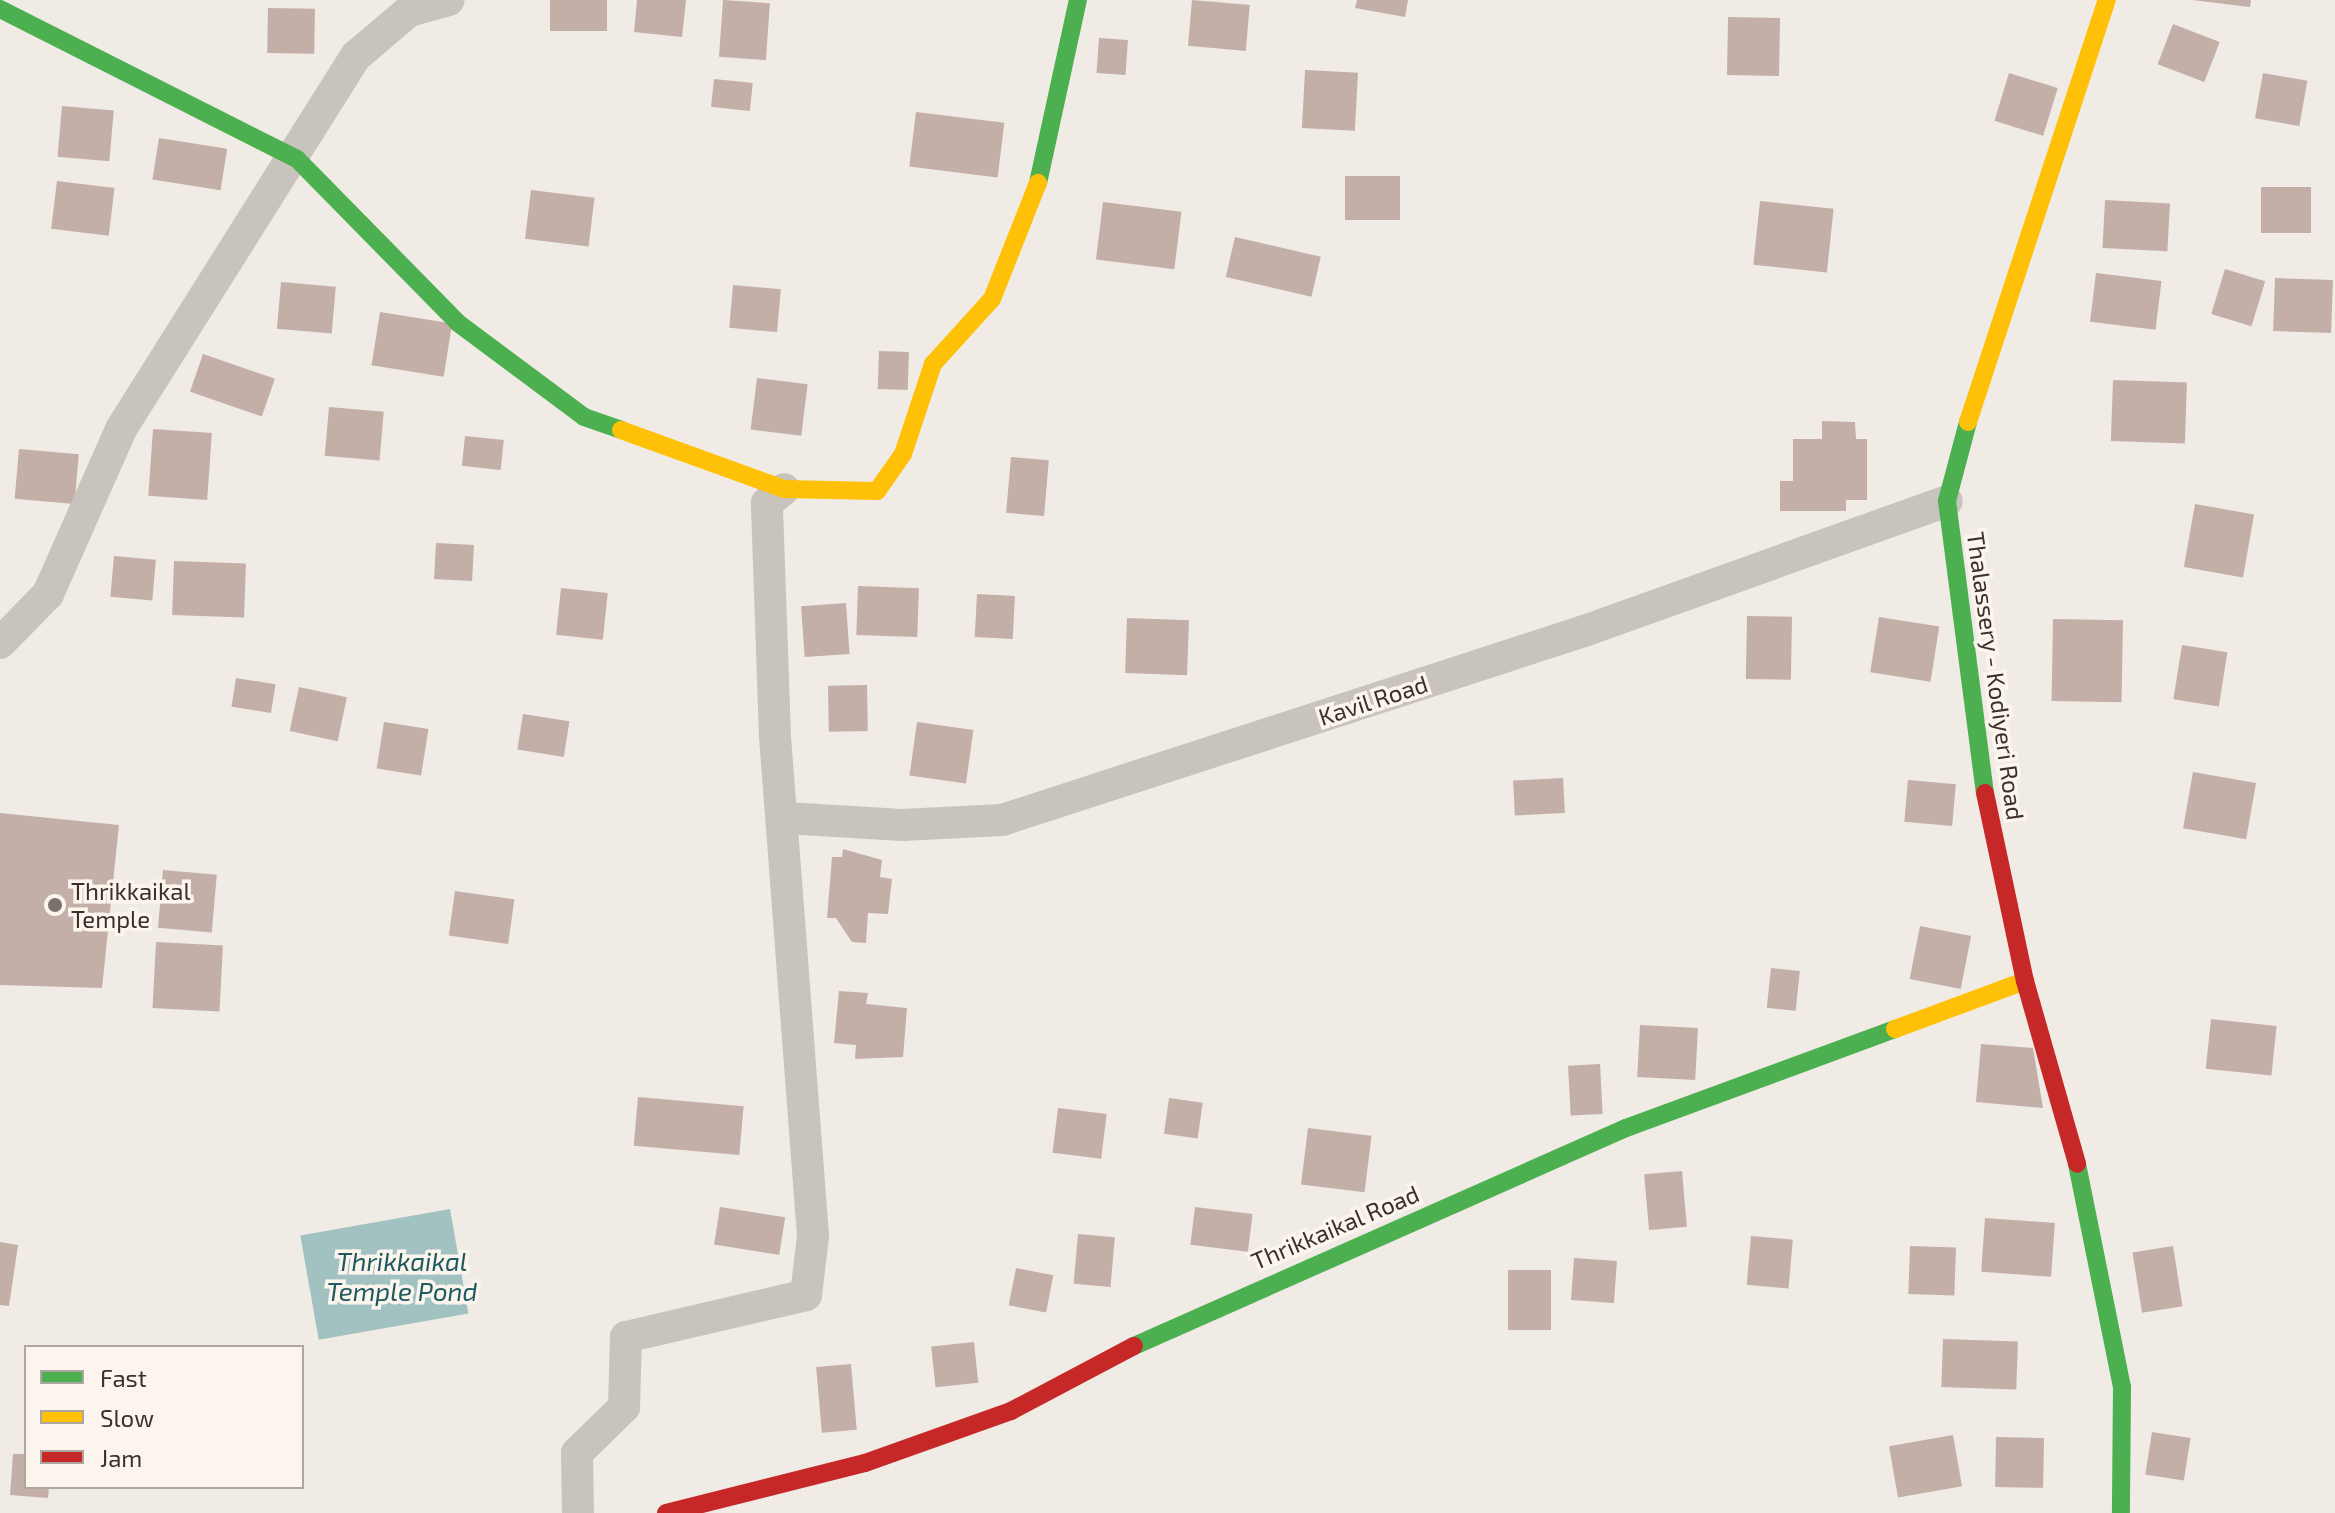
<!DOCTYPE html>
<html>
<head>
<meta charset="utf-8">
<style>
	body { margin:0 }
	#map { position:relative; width:2335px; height:1513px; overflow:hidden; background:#f0ebe5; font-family:"Exo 2",sans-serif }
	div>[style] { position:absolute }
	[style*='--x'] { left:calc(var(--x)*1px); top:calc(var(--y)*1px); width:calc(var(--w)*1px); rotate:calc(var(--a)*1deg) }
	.water>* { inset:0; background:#a1c2c1; transform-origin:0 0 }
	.building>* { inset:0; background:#c3afa7; transform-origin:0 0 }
	.street>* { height:32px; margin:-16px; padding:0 16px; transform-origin:16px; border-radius:16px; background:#c9c3be }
	.fast>* { height:18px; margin:-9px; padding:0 9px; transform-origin:9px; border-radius:9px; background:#4caf50 }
	.slow>* { height:18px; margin:-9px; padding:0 9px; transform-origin:9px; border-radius:9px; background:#ffc107 }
	.jam>* { height:18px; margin:-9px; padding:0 9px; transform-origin:9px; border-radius:9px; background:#c62828 }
	.dots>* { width:22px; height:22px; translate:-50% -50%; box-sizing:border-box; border:4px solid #fbf5ee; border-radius:50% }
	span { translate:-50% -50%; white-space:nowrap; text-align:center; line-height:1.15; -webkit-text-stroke:7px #fbf5ee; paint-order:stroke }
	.street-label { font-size:24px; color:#3b302b }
	.poi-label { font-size:24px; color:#3b302b }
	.left { translate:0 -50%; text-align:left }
	.water-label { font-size:26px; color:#1f5a5e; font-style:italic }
	.legend { position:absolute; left:24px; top:1345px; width:280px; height:144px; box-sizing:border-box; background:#fbf5ee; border:2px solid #aea6a0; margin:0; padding:10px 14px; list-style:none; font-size:24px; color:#3b302b }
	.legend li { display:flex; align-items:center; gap:16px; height:40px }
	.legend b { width:40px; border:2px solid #aea6a0 }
</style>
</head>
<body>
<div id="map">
	<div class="water">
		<i style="left:450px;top:1209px;width:106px;height:152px;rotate:80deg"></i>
	</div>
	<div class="building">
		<i style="left:550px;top:0;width:57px;height:31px"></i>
		<i style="clip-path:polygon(637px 0,686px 0,682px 37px,634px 32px)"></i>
		<i style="left:723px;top:0;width:47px;height:57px;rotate:4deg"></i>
		<i style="left:1192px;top:0;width:58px;height:46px;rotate:5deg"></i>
		<i style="clip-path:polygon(1357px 0,1408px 0,1405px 17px,1355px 8px)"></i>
		<i style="clip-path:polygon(2192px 0,2251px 0,2250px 7px)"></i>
		<i style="left:268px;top:8px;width:47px;height:45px;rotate:1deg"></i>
		<i style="left:1728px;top:17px;width:52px;height:58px;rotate:1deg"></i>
		<i style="left:2173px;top:24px;width:50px;height:43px;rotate:21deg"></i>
		<i style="left:1099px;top:38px;width:29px;height:35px;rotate:4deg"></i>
		<i style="left:1305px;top:70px;width:53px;height:58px;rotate:3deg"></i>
		<i style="left:2009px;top:73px;width:51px;height:50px;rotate:17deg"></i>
		<i style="left:2263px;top:73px;width:45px;height:46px;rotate:10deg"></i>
		<i style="left:714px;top:79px;width:39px;height:28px;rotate:6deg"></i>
		<i style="left:62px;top:106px;width:52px;height:51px;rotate:5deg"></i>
		<i style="left:916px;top:112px;width:89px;height:55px;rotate:7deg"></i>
		<i style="left:159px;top:138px;width:69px;height:42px;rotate:9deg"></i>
		<i style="left:1345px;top:176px;width:55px;height:44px"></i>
		<i style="left:57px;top:181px;width:58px;height:48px;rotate:7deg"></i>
		<i style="left:2311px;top:187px;width:46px;height:50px;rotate:90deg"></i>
		<i style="left:531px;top:190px;width:64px;height:49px;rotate:7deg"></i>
		<i style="left:2105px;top:200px;width:65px;height:48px;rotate:3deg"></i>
		<i style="left:1760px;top:201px;width:74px;height:64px;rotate:6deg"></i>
		<i style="left:1103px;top:202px;width:79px;height:58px;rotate:7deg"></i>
		<i style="left:1235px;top:237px;width:88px;height:41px;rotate:13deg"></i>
		<i style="left:2225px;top:269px;width:42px;height:47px;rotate:17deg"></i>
		<i style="left:2096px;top:273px;width:66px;height:49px;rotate:7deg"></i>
		<i style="left:2275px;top:278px;width:58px;height:53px;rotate:2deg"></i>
		<i style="left:281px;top:282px;width:55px;height:47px;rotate:5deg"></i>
		<i style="left:733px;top:285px;width:48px;height:43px;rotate:5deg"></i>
		<i style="left:380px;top:312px;width:73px;height:54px;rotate:9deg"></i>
		<i style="left:879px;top:351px;width:30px;height:38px;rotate:2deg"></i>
		<i style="left:203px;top:354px;width:76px;height:40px;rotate:19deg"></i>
		<i style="left:757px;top:378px;width:51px;height:52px;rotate:7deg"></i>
		<i style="left:2113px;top:380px;width:74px;height:61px;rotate:2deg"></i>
		<i style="left:329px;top:407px;width:55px;height:49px;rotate:5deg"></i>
		<i style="clip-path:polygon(1822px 421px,1855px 422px,1856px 439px,1867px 439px,1867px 500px,1846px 500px,1846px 511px,1780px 511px,1780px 481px,1793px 481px,1793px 439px,1822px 439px)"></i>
		<i style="left:153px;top:429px;width:59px;height:67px;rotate:4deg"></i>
		<i style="left:465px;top:436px;width:39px;height:30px;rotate:6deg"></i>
		<i style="left:19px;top:449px;width:60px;height:50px;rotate:5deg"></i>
		<i style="left:1011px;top:457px;width:38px;height:56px;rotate:5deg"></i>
		<i style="left:2195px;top:504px;width:60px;height:64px;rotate:10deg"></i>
		<i style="left:436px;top:543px;width:38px;height:36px;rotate:3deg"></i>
		<i style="left:114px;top:556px;width:42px;height:41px;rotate:5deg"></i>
		<i style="left:174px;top:561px;width:72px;height:54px;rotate:2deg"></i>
		<i style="left:858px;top:586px;width:61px;height:49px;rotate:2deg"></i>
		<i style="left:561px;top:588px;width:47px;height:47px;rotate:6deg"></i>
		<i style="left:977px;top:594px;width:38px;height:43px;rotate:3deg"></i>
		<i style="left:846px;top:603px;width:51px;height:45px;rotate:86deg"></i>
		<i style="left:1747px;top:616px;width:45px;height:63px;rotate:1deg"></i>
		<i style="left:1879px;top:617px;width:61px;height:56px;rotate:9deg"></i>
		<i style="left:1127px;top:618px;width:62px;height:55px;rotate:2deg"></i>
		<i style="left:2053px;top:619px;width:70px;height:82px;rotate:1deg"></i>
		<i style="left:2182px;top:645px;width:46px;height:55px;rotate:9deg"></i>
		<i style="left:236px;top:678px;width:40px;height:29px;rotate:9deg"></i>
		<i style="left:867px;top:685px;width:46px;height:39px;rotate:89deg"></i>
		<i style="left:299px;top:687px;width:49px;height:45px;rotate:12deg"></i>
		<i style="left:523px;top:714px;width:47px;height:36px;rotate:9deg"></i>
		<i style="left:384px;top:722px;width:45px;height:47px;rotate:9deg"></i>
		<i style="left:917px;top:722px;width:57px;height:54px;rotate:8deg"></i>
		<i style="left:2193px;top:772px;width:64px;height:57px;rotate:10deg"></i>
		<i style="left:1563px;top:778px;width:35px;height:50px;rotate:87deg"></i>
		<i style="left:1908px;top:780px;width:48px;height:42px;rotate:5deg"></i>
		<i style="clip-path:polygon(0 813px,119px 825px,102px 988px,0 985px)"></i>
		<i style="clip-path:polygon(843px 849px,882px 860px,880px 877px,892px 879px,888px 914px,868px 913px,866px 943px,852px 942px,836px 918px,827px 918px,832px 857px,842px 857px)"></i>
		<i style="left:163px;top:870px;width:54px;height:58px;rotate:5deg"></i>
		<i style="left:455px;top:891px;width:60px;height:45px;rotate:8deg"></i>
		<i style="left:1920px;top:926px;width:52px;height:54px;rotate:11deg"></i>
		<i style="left:156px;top:942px;width:67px;height:66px;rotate:3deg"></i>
		<i style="left:1771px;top:968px;width:29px;height:40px;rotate:6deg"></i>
		<i style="clip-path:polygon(839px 991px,868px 993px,866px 1004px,907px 1008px,903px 1057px,855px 1059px,856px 1045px,834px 1043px)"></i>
		<i style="left:2211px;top:1019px;width:66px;height:50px;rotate:6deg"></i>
		<i style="left:1640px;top:1025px;width:58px;height:52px;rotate:3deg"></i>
		<i style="clip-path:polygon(1981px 1044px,2033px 1048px,2043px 1108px,1976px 1102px)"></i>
		<i style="left:1600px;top:1064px;width:50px;height:32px;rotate:87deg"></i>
		<i style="left:638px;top:1097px;width:106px;height:49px;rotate:5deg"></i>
		<i style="left:1169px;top:1098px;width:34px;height:36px;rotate:8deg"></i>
		<i style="left:1058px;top:1108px;width:49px;height:45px;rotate:7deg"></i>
		<i style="left:1308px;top:1128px;width:64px;height:57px;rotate:7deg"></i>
		<i style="left:1682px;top:1171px;width:56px;height:38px;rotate:85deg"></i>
		<i style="left:720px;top:1207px;width:66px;height:38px;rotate:9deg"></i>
		<i style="left:1195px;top:1207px;width:58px;height:38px;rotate:7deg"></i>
		<i style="left:1985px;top:1218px;width:70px;height:54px;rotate:4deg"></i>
		<i style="left:1078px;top:1234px;width:37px;height:50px;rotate:5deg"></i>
		<i style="left:1751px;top:1236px;width:42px;height:49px;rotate:5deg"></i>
		<i style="clip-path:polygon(0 1242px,18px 1245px,9px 1306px,0 1305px)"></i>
		<i style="left:1910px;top:1246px;width:46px;height:48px;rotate:2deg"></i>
		<i style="left:2173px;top:1246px;width:61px;height:41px;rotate:81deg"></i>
		<i style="left:1574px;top:1258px;width:43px;height:42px;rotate:4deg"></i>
		<i style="left:1016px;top:1268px;width:38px;height:38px;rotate:11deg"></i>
		<i style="left:1551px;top:1270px;width:60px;height:43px;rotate:90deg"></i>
		<i style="left:1943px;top:1339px;width:75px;height:48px;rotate:2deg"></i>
		<i style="left:974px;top:1342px;width:41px;height:43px;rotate:84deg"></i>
		<i style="left:851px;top:1364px;width:66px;height:35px;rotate:85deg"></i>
		<i style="left:2152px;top:1432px;width:39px;height:43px;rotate:9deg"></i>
		<i style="left:1953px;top:1435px;width:52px;height:65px;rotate:80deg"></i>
		<i style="left:1996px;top:1437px;width:48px;height:50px;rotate:1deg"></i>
		<i style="clip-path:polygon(13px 1454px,26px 1454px,26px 1487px,49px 1487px,48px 1498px,10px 1495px)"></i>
	</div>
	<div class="street">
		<i style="--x:0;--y:643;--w:69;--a:-45.6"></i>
		<i style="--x:48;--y:594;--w:180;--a:-66.1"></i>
		<i style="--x:121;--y:429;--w:441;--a:-57.8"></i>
		<i style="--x:356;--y:56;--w:70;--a:-40.3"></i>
		<i style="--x:409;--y:11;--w:41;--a:-15.4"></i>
		<i style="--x:785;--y:818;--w:117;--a:3.4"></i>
		<i style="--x:902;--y:825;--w:100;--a:-2.9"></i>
		<i style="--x:1002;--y:820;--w:615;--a:-17.99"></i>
		<i style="--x:1587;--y:630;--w:382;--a:-19.7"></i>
		<i style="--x:578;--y:1513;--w:60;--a:-91"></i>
		<i style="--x:577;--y:1453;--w:66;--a:-44.4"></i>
		<i style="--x:624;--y:1407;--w:70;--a:-88.4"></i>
		<i style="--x:626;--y:1337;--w:185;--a:-13.1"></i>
		<i style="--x:806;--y:1295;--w:59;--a:-83.2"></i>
		<i style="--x:813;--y:1236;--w:500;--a:-94.35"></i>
		<i style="--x:775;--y:737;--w:234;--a:-92"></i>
		<i style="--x:767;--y:503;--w:22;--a:-39"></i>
	</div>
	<div class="fast">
		<i style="--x:0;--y:9;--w:333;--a:26.8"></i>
		<i style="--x:297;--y:159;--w:230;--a:45.5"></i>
		<i style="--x:458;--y:323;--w:157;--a:36.7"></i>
		<i style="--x:584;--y:417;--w:39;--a:19"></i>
		<i style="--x:1038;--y:183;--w:187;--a:-77.7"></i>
		<i style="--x:1968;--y:422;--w:82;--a:104.9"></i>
		<i style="--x:1947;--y:501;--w:294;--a:82.6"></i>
		<i style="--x:2077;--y:1164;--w:227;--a:78.6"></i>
		<i style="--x:2122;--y:1387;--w:126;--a:90.5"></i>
		<i style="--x:1134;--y:1346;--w:538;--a:-23.9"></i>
		<i style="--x:1626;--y:1128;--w:287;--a:-20.2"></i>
	</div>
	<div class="slow">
		<i style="--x:1968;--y:422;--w:444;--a:-71.8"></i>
		<i style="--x:621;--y:430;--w:173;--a:19.9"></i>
		<i style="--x:784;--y:489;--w:93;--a:1.2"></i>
		<i style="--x:877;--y:491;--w:45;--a:-54.9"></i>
		<i style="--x:903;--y:454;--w:95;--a:-71.6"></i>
		<i style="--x:933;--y:364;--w:88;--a:-47.8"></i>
		<i style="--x:992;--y:299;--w:125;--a:-68.4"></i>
		<i style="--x:1895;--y:1029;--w:139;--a:-20.3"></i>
	</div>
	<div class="jam">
		<i style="--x:1985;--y:793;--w:192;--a:78"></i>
		<i style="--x:2025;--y:981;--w:190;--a:74.1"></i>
		<i style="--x:666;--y:1513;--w:205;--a:-14.1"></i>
		<i style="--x:865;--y:1463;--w:155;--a:-19.6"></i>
		<i style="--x:1011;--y:1411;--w:139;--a:-27.9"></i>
	</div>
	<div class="dots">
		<i style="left:55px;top:905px;background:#7a716c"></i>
	</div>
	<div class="street-label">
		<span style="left:1996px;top:676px;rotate:82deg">Thalassery - Kodiyeri Road</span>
		<span style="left:1373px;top:700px;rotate:-18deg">Kavil Road</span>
		<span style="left:1335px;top:1227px;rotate:-23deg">Thrikkaikal Road</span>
	</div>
	<div class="poi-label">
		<span class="left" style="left:71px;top:905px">Thrikkaikal<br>Temple</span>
	</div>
	<div class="water-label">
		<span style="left:402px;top:1276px">Thrikkaikal<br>Temple Pond</span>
	</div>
	<ul class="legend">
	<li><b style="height:10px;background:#4caf50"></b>Fast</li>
	<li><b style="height:10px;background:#ffc107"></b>Slow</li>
	<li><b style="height:10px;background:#c62828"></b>Jam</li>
	</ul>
</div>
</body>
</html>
